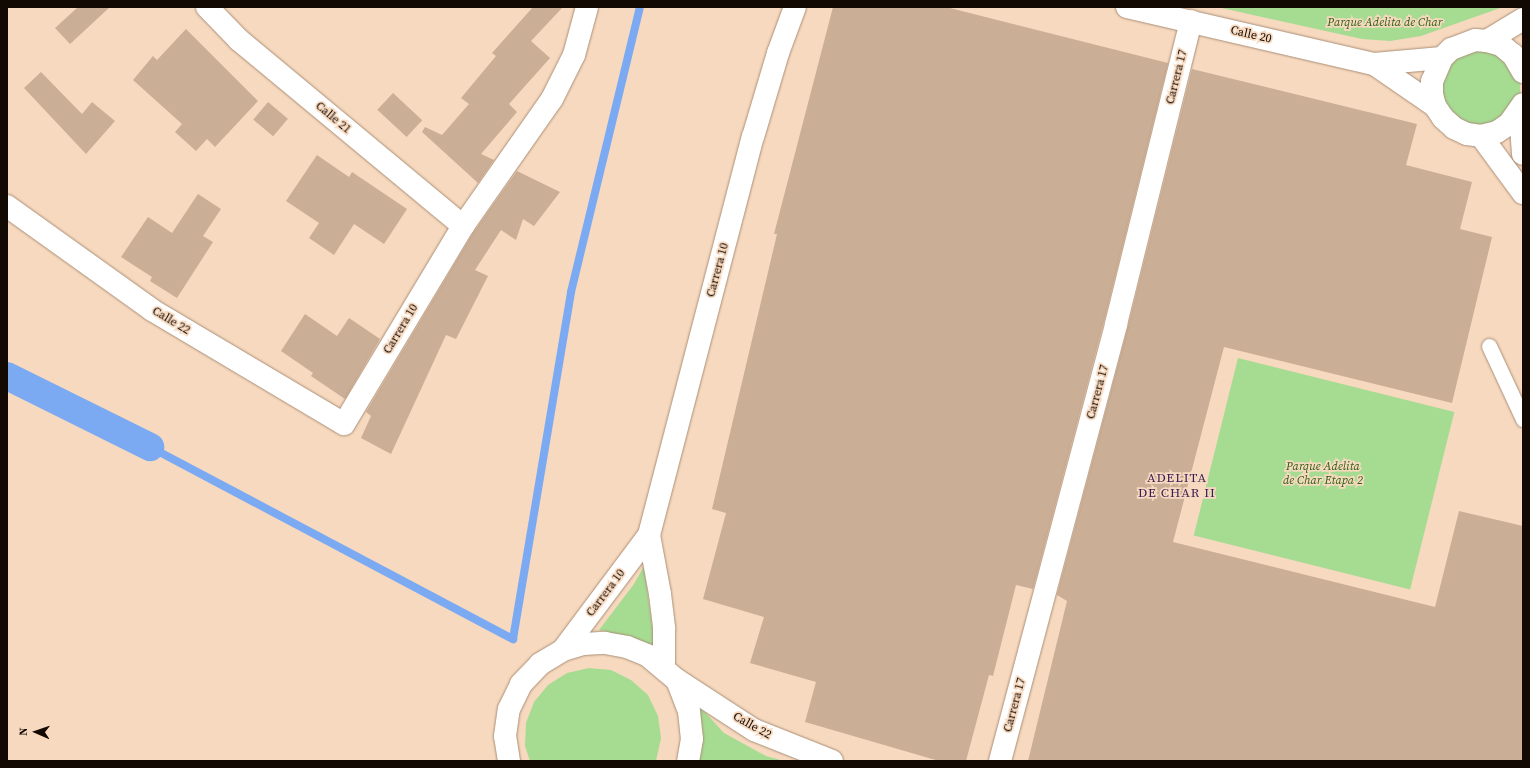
<!DOCTYPE html>
<html>
<head>
<meta charset="utf-8">
<style>
	body { margin:0 }
	#map { position:relative; width:1530px; height:768px; overflow:hidden; background:#f7d9bf; font-family:"Source Serif 4",serif }
	div>[style] { position:absolute }
	[style*='--x'] { left:calc(var(--x)*1px); top:calc(var(--y)*1px); width:calc(var(--w)*1px); rotate:calc(var(--a)*1deg) }
	.green>* { inset:0; background:#a6db92; transform-origin:0 0 }
	.stream>* { height:8px; margin:-4px; padding:0 4px; transform-origin:4px; border-radius:4px; background:#7baaf3 }
	.canal>* { height:28px; margin:-14px; padding:0 14px; transform-origin:14px; border-radius:14px; background:#7baaf3 }
	.building>* { inset:0; background:#cbae96; transform-origin:0 0 }
	.roads { filter:drop-shadow(0 0 1px #aa8f77) drop-shadow(0 0 1px #aa8f77) }
	.service>* { height:15px; margin:-7.5px; padding:0 7.5px; transform-origin:7.5px; border-radius:7.5px; background:#fff }
	.minor>* { height:22px; margin:-11px; padding:0 11px; transform-origin:11px; border-radius:11px; background:#fff }
	.tertiary>* { height:22px; margin:-11px; padding:0 11px; transform-origin:11px; border-radius:11px; background:#fff }
	span { translate:-50% -50%; white-space:nowrap; text-align:center; line-height:1.15; -webkit-text-stroke:3.5px #f7d9bf; paint-order:stroke }
	.park-label { font-size:12px; color:#2c5f12; font-style:italic }
	.street-label { font-size:12px; color:#130903 }
	.neighbourhood-label { font-size:13px; color:#391b53; letter-spacing:1px }
	.frame { position:absolute; inset:0; border:8px solid #130903; pointer-events:none }
	.north { position:absolute; left:16px; top:712px; width:40px; height:40px; -webkit-text-stroke:3px #f7d9bf; paint-order:stroke; rotate:272deg; font-size:11px; font-weight:700; line-height:16px; text-align:center; color:#130903 }
	.north::after { content:''; display:block; margin:auto; width:14px; height:18px; background:#130903; clip-path:polygon(50% 0,100% 100%,50% 72%,0 100%) }
</style>
</head>
<body>
<div id="map">
	<div class="green">
		<i style="clip-path:polygon(1217px 7px,1503px 7px,1421px 36px,1390px 41px,1362px 39px)"></i>
		<i style="clip-path:polygon(1469px 48px,1496px 50px,1520px 81px,1520px 94px,1508px 117px,1472px 129px,1441px 103px,1440px 76px,1446px 64px)"></i>
		<i style="left:1238px;top:358px;width:223px;height:183px;rotate:14deg"></i>
		<i style="clip-path:polygon(644px 566px,655px 649px,636px 639px,599px 630px,634px 584px)"></i>
		<i style="clip-path:polygon(589px 668px,611px 670px,631px 680px,648px 695px,658px 716px,661px 738px,656px 761px,530px 761px,525px 746px,526px 723px,534px 702px,548px 685px,567px 673px)"></i>
		<i style="clip-path:polygon(692px 698px,724px 733px,766px 756px,784px 761px,695px 761px)"></i>
	</div>
	<div class="stream">
		<i style="--x:150;--y:447;--w:411;--a:27.9"></i>
		<i style="--x:513;--y:639;--w:352;--a:-80.5"></i>
		<i style="--x:571;--y:292;--w:293;--a:-76.4"></i>
	</div>
	<div class="canal">
		<i style="--x:7;--y:376;--w:160;--a:26.4"></i>
	</div>
	<div class="building">
		<i style="clip-path:polygon(78px 7px,110px 7px,70px 44px,55px 28px)"></i>
		<i style="clip-path:polygon(533px 7px,563px 7px,531px 41px,550px 58px,509px 104px,517px 112px,481px 154px,494px 160px,478px 183px,422px 132px,425px 127px,442px 135px,469px 104px,461px 98px,496px 56px,492px 53px)"></i>
		<i style="clip-path:polygon(833px 7px,946px 7px,1168px 63px,1104px 321px,1033px 589px,1016px 585px,993px 676px,989px 675px,966px 761px,939px 761px,805px 722px,816px 682px,750px 663px,764px 617px,703px 599px,726px 513px,712px 509px,777px 234px,774px 234px)"></i>
		<i style="clip-path:polygon(186px 29px,258px 101px,215px 147px,207px 139px,196px 151px,175px 132px,182px 124px,133px 80px,153px 56px,157px 60px)"></i>
		<i style="clip-path:polygon(1192px 69px,1417px 124px,1406px 165px,1472px 182px,1460px 229px,1492px 237px,1452px 403px,1224px 347px,1173px 542px,1435px 607px,1459px 511px,1523px 526px,1523px 761px,1028px 761px,1067px 601px,1057px 595px,1128px 327px)"></i>
		<i style="clip-path:polygon(41px 72px,82px 114px,92px 102px,115px 121px,86px 154px,24px 88px)"></i>
		<i style="left:393px;top:93px;width:40px;height:23px;rotate:43deg"></i>
		<i style="left:268px;top:102px;width:26px;height:23px;rotate:40deg"></i>
		<i style="clip-path:polygon(317px 155px,349px 177px,352px 172px,407px 209px,384px 244px,354px 224px,334px 255px,309px 238px,319px 223px,286px 201px)"></i>
		<i style="clip-path:polygon(517px 171px,560px 192px,534px 226px,523px 219px,516px 240px,501px 230px,475px 270px,488px 276px,456px 339px,446px 335px,391px 454px,361px 438px,371px 416px,366px 412px,473px 233px)"></i>
		<i style="clip-path:polygon(198px 194px,221px 209px,203px 236px,213px 242px,177px 298px,150px 281px,152px 277px,121px 257px,148px 217px,172px 233px)"></i>
		<i style="clip-path:polygon(305px 314px,337px 336px,349px 318px,380px 339px,345px 399px,311px 376px,313px 373px,281px 351px)"></i>
	</div>
	<div class="roads">
		<div class="service">
			<i style="--x:1489;--y:346;--w:81;--a:65"></i>
		</div>
		<div class="minor">
			<i style="--x:207;--y:7;--w:46;--a:45.9"></i>
			<i style="--x:239;--y:40;--w:291;--a:39.7"></i>
			<i style="--x:1127;--y:7;--w:253;--a:13"></i>
			<i style="--x:1374;--y:64;--w:68;--a:-5"></i>
			<i style="--x:1487;--y:41;--w:42;--a:-31.4"></i>
			<i style="--x:1374;--y:64;--w:74;--a:34.5"></i>
			<i style="--x:1523;--y:72;--w:20;--a:-120"></i>
			<i style="--x:1513;--y:55;--w:16;--a:-140"></i>
			<i style="--x:1501;--y:45;--w:15;--a:-164"></i>
			<i style="--x:1487;--y:41;--w:12;--a:-175"></i>
			<i style="--x:1475;--y:40;--w:26;--a:159"></i>
			<i style="--x:1451;--y:49;--w:13;--a:135"></i>
			<i style="--x:1442;--y:58;--w:25;--a:113"></i>
			<i style="--x:1432;--y:81;--w:13;--a:90"></i>
			<i style="--x:1432;--y:94;--w:12;--a:76"></i>
			<i style="--x:1435;--y:106;--w:14;--a:56"></i>
			<i style="--x:1443;--y:118;--w:15;--a:42"></i>
			<i style="--x:1454;--y:128;--w:14;--a:25"></i>
			<i style="--x:1467;--y:134;--w:14;--a:8"></i>
			<i style="--x:1481;--y:136;--w:16;--a:-14"></i>
			<i style="--x:1497;--y:132;--w:14;--a:-34"></i>
			<i style="--x:1509;--y:124;--w:24;--a:-55"></i>
			<i style="--x:1520;--y:113;--w:41;--a:85.8"></i>
			<i style="--x:1481;--y:136;--w:71;--a:53.6"></i>
			<i style="--x:7;--y:206;--w:178;--a:35.6"></i>
			<i style="--x:152;--y:310;--w:223;--a:30.7"></i>
			<i style="--x:344;--y:424;--w:231;--a:-59"></i>
			<i style="--x:463;--y:226;--w:155;--a:-55"></i>
			<i style="--x:552;--y:99;--w:49;--a:-63.4"></i>
			<i style="--x:574;--y:55;--w:50;--a:-74.8"></i>
			<i style="--x:677;--y:680;--w:92;--a:33"></i>
			<i style="--x:754;--y:730;--w:84;--a:21.7"></i>
			<i style="--x:1000;--y:761;--w:452;--a:-75.1"></i>
			<i style="--x:1116;--y:324;--w:312;--a:-76.1"></i>
		</div>
		<div class="tertiary">
			<i style="--x:649;--y:535;--w:60;--a:79.4"></i>
			<i style="--x:660;--y:594;--w:35;--a:83"></i>
			<i style="--x:664;--y:629;--w:40;--a:90"></i>
			<i style="--x:563;--y:650;--w:144;--a:-53.2"></i>
			<i style="--x:649;--y:535;--w:411;--a:-75.4"></i>
			<i style="--x:753;--y:137;--w:88;--a:-73.4"></i>
			<i style="--x:778;--y:53;--w:49;--a:-69.7"></i>
			<i style="--x:509;--y:761;--w:25;--a:-99"></i>
			<i style="--x:505;--y:736;--w:27;--a:-82"></i>
			<i style="--x:509;--y:709;--w:28;--a:-64"></i>
			<i style="--x:521;--y:684;--w:28;--a:-46"></i>
			<i style="--x:540;--y:664;--w:27;--a:-31"></i>
			<i style="--x:563;--y:650;--w:21;--a:-17"></i>
			<i style="--x:583;--y:644;--w:22;--a:-3"></i>
			<i style="--x:605;--y:643;--w:22;--a:10"></i>
			<i style="--x:627;--y:647;--w:22;--a:22"></i>
			<i style="--x:647;--y:655;--w:39;--a:40"></i>
			<i style="--x:677;--y:680;--w:33;--a:69"></i>
			<i style="--x:689;--y:711;--w:28;--a:84"></i>
			<i style="--x:692;--y:739;--w:22;--a:100"></i>
		</div>
	</div>
	<div class="park-label">
		<span style="left:1385px;top:23px">Parque Adelita de Char</span>
		<span style="left:1323px;top:474px">Parque Adelita<br>de Char Etapa 2</span>
	</div>
	<div class="street-label">
		<span style="left:1251px;top:35px;rotate:13deg">Calle 20</span>
		<span style="left:1177px;top:77px;rotate:-76deg">Carrera 17</span>
		<span style="left:333px;top:118px;rotate:40deg">Calle 21</span>
		<span style="left:718px;top:270px;rotate:-75deg">Carrera 10</span>
		<span style="left:171px;top:321px;rotate:31deg">Calle 22</span>
		<span style="left:401px;top:329px;rotate:-59deg">Carrera 10</span>
		<span style="left:1098px;top:392px;rotate:-75deg">Carrera 17</span>
		<span style="left:606px;top:593px;rotate:-53deg">Carrera 10</span>
		<span style="left:1015px;top:705px;rotate:-75deg">Carrera 17</span>
		<span style="left:752px;top:726px;rotate:29deg">Calle 22</span>
	</div>
	<div class="neighbourhood-label">
		<span style="left:1177px;top:486px">ADELITA<br>DE CHAR II</span>
	</div>
	<div class="frame"></div>
	<div class="north">N</div>
</div>
</body>
</html>
